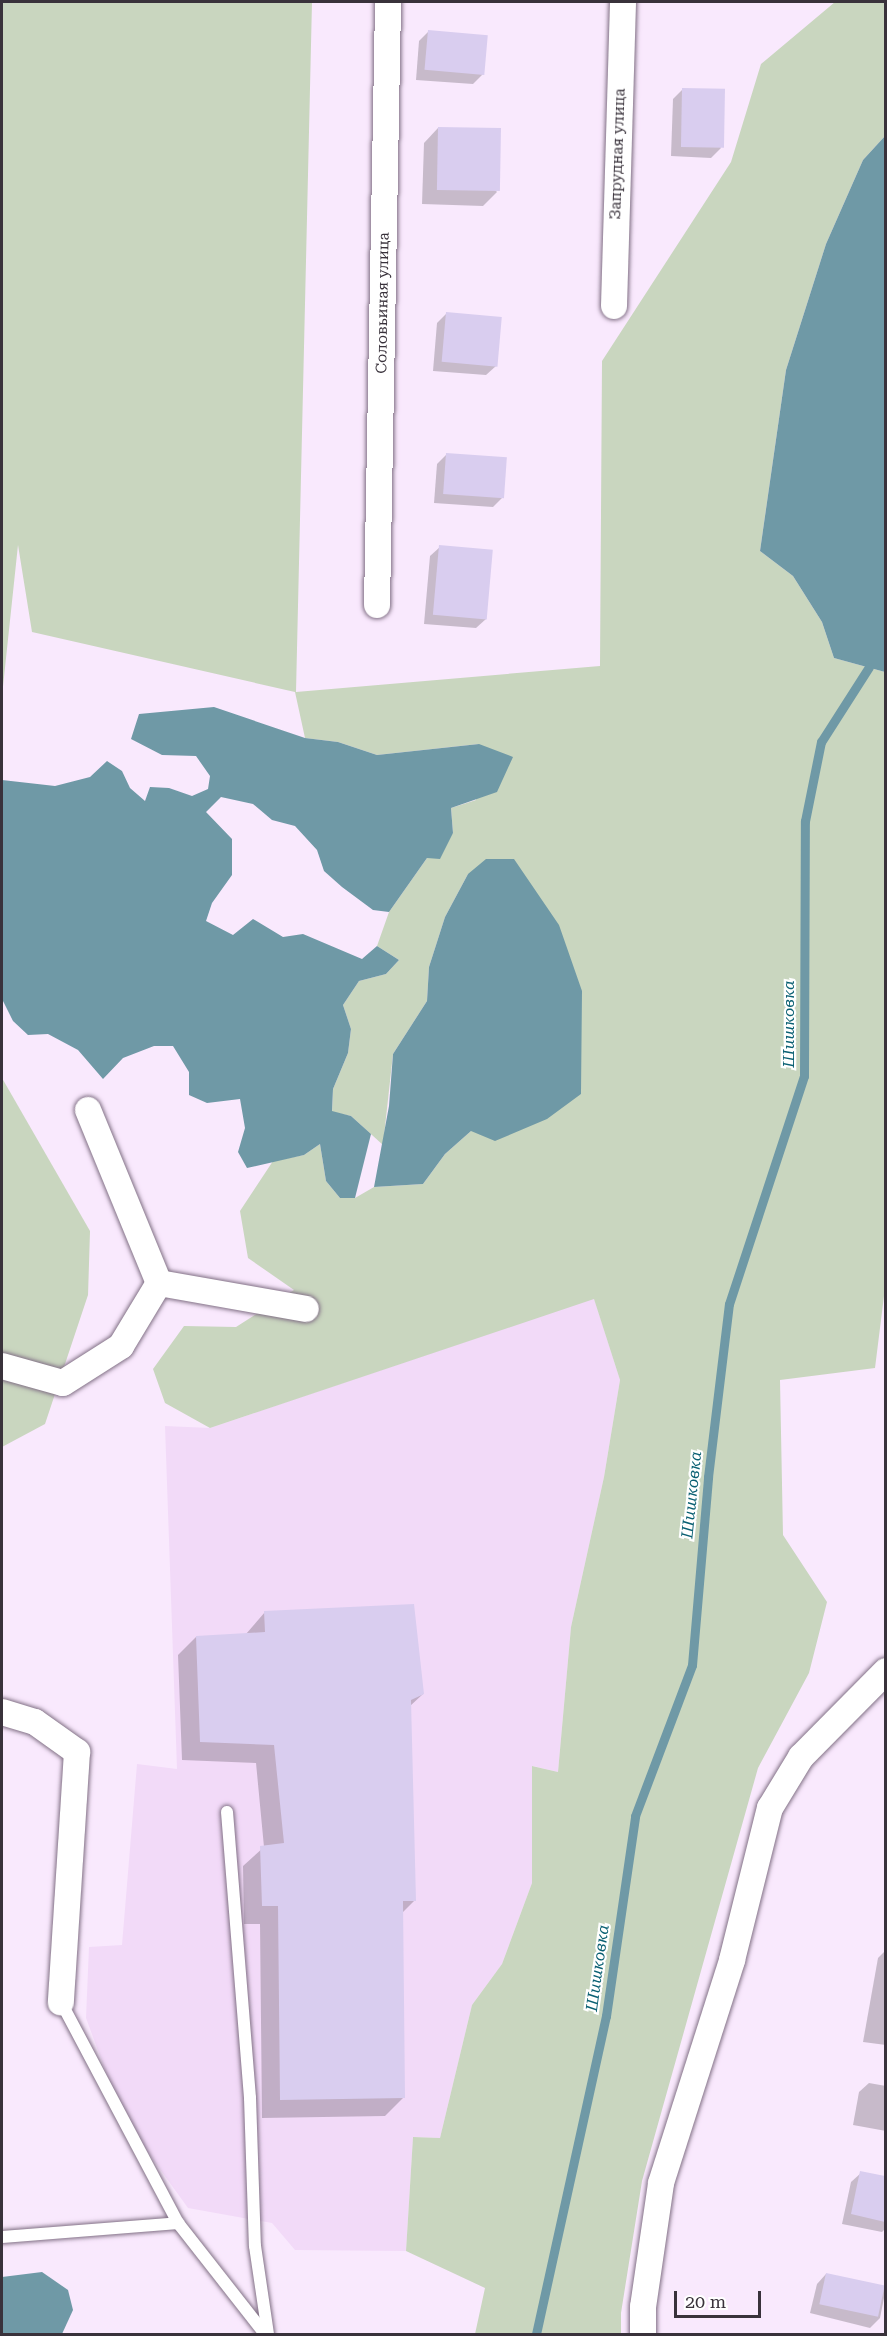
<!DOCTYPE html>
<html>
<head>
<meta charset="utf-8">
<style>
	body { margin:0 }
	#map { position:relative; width:887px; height:2336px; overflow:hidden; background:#f9e9fd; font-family:"Roboto Serif",serif }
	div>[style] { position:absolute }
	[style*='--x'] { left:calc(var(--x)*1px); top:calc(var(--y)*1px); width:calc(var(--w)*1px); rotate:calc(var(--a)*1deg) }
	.built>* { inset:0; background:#f2daf8 }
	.green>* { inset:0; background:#c9d6bf }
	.water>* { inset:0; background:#6f99a6 }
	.shadow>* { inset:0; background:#0003 }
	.stream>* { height:9px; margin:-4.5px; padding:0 4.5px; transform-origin:4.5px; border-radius:4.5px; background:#6f99a6 }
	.building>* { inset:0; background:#d9cdef; transform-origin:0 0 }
	.roads { filter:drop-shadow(0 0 2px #827186) drop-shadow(0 0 2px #827186) }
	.lane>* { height:12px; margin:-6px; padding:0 6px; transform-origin:6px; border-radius:6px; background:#fff }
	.street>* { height:26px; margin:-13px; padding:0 13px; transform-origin:13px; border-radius:13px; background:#fff }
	span { translate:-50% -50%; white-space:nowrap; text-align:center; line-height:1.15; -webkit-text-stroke:4.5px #fff; paint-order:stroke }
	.street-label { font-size:15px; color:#39323b }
	.water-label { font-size:16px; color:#0a6073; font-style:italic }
	.frame { position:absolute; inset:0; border:3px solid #39323b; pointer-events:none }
	.scale { position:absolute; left:674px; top:2291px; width:87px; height:27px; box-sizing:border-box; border:3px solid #39323b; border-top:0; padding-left:8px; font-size:18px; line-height:21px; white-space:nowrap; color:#39323b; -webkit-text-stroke:4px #fff; paint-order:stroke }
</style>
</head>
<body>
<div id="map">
	<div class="built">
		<i style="clip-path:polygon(594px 1298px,620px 1380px,604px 1477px,571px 1627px,558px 1772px,533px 1766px,532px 1883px,502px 1964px,472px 2005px,440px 2138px,413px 2137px,406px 2251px,295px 2250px,272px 2223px,188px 2208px,123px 2118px,86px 2018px,89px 1947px,122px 1945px,137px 1764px,177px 1769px,165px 1426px,210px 1428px)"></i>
	</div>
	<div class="green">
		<i style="clip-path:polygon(2px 2px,312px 2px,296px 692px,600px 666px,602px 361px,731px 162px,761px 64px,835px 2px,885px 2px,885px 136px,863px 160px,826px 244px,786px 370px,760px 551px,793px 576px,822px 622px,834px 658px,885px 672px,885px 1288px,875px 1368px,780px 1380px,783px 1535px,827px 1602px,809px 1673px,758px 1768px,642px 2181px,621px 2313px,621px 2334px,475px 2334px,485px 2288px,406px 2251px,413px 2137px,440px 2138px,472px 2005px,502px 1964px,532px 1883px,532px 1766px,558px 1772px,571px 1627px,604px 1477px,620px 1380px,594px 1299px,210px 1428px,165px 1403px,153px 1369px,184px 1326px,236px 1327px,294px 1290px,248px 1258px,240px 1211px,273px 1161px,304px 1155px,320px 1144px,326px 1181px,340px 1198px,355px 1198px,374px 1187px,423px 1184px,445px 1154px,471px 1131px,581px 1094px,579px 1048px,468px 874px,445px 917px,429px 967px,427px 1001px,393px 1054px,383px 1145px,351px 1116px,332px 1112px,333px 1089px,348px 1053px,351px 1029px,343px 1005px,359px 981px,386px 974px,399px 960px,377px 946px,389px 912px,427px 858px,453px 833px,451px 808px,476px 800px,479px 744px,377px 755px,338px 742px,305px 738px,295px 692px,32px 632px,18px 545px,2px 696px)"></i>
		<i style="clip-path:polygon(2px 1078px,90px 1231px,88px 1295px,45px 1424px,2px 1447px)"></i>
	</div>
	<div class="water">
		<i style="clip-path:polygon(885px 136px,885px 672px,834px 658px,822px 622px,793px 576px,760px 551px,786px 370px,826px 244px,863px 160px)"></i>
		<i style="clip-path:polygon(214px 707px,305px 738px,338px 742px,377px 755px,479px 744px,513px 757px,497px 792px,451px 808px,453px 833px,440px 859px,427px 858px,389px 912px,373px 910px,342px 887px,324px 871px,317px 850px,295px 826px,272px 820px,253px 804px,221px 797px,206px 812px,232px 839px,232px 875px,212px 903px,206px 921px,233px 935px,253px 919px,283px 937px,303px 934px,362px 959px,377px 946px,399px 960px,386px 974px,359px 981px,343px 1005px,351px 1029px,348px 1053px,333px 1089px,332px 1111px,351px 1116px,371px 1134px,355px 1198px,340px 1198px,326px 1181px,320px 1144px,304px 1155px,247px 1168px,238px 1152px,245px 1128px,240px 1099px,207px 1103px,189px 1095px,189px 1072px,173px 1046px,154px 1046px,123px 1058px,103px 1079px,78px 1050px,48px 1034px,28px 1035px,13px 1021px,2px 999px,2px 780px,55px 786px,90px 777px,107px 761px,122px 771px,130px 788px,145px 801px,150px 787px,169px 788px,192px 796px,208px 789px,210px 776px,196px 756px,162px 755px,131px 739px,139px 714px)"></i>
		<i style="clip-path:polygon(486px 859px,514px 859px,559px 925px,582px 991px,581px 1094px,547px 1119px,495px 1141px,471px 1131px,445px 1154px,423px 1184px,374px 1187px,389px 1106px,393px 1054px,427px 1001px,429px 967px,445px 917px,468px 874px)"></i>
		<i style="clip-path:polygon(42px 2272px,68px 2290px,73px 2310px,62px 2334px,2px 2334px,2px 2277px)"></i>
	</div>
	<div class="shadow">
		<i style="clip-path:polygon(429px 31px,483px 74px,473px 84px,416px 80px,419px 41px)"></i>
		<i style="clip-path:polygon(683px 89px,721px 148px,711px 158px,671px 156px,673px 99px)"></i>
		<i style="clip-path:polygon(438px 128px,497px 192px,483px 206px,422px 204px,424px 143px)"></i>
		<i style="clip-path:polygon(446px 314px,496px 366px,486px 375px,433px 371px,437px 323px)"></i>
		<i style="clip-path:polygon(446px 455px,502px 498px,493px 507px,434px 503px,437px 464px)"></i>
		<i style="clip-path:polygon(440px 547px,486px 619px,476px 628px,424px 624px,430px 556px)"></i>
		<i style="clip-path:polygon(265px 1612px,423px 1694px,409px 1707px,415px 1900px,402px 1913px,404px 2097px,385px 2116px,262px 2118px,260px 1924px,244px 1924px,243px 1866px,264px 1847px,256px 1763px,182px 1760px,178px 1655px,196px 1637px,246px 1634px)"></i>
		<i style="clip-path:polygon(886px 1950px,886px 2045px,863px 2042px,878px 1958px)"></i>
		<i style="clip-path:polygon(869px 2083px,886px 2086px,886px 2131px,853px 2125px,859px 2092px)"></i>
		<i style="clip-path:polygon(861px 2173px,886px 2178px,886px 2228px,882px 2232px,842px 2224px,851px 2182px)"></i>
		<i style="clip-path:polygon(826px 2274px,886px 2288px,880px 2318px,870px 2328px,810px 2313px,817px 2284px)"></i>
	</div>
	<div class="stream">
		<i style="--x:536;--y:2334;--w:326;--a:-77.6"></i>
		<i style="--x:606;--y:2016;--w:202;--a:-81.7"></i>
		<i style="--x:635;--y:1816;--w:161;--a:-69.3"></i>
		<i style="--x:692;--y:1665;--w:189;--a:-85.1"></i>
		<i style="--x:708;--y:1477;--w:174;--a:-83.1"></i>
		<i style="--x:729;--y:1304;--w:240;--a:-71.8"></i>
		<i style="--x:804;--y:1076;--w:255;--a:-89.8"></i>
		<i style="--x:805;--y:821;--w:81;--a:-78.6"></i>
		<i style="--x:821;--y:742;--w:89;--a:-57.4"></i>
	</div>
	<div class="building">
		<i style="left:428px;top:30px;width:60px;height:40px;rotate:5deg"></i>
		<i style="left:682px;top:88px;width:43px;height:59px;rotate:1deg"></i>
		<i style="left:438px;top:127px;width:63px;height:63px;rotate:1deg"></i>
		<i style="left:446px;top:312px;width:56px;height:50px;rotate:5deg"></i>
		<i style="left:446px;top:453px;width:61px;height:41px;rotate:4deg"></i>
		<i style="left:439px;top:545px;width:54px;height:70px;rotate:5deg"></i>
		<i style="clip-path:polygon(414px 1604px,424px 1694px,411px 1700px,416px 1901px,403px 1901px,405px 2098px,280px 2100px,278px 1906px,262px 1906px,260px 1846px,284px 1843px,274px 1745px,200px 1742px,196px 1636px,265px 1632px,264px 1611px)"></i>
		<i style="clip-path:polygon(860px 2171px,885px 2176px,885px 2222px,851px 2214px)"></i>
		<i style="left:826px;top:2273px;width:60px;height:32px;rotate:12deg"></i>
	</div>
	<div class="roads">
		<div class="lane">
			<i style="--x:227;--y:1812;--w:287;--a:85.4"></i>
			<i style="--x:250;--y:2098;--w:148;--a:88.1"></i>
			<i style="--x:255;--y:2246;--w:89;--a:81.6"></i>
			<i style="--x:61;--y:2002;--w:250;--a:62.1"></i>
			<i style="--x:178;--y:2223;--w:141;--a:51.9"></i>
			<i style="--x:2;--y:2237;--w:177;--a:-4.5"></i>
		</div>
		<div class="street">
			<i style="--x:614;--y:306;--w:304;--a:-88.3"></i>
			<i style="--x:377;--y:605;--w:603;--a:-88.95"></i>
			<i style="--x:88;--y:1110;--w:187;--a:67.7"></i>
			<i style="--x:159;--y:1283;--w:149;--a:10"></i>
			<i style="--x:2;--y:1366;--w:63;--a:15.6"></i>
			<i style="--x:63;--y:1383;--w:69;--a:-32.5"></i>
			<i style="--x:121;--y:1346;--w:74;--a:-58.9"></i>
			<i style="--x:2;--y:1712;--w:34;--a:17"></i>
			<i style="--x:35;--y:1722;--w:52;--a:35.5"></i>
			<i style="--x:77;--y:1752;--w:251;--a:93.7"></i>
			<i style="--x:643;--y:2334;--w:27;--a:-90"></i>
			<i style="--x:643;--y:2307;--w:125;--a:-81.7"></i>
			<i style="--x:661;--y:2183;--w:234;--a:-72.3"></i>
			<i style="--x:732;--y:1960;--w:157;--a:-76"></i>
			<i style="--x:770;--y:1808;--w:60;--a:-58.7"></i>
			<i style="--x:801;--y:1757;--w:121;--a:-45.3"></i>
		</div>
	</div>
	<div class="street-label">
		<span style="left:618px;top:154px;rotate:-88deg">Запрудная улица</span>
		<span style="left:383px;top:303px;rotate:-89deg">Соловьиная улица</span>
	</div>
	<div class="water-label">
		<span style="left:789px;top:1024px;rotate:-90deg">Шишковка</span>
		<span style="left:692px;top:1495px;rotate:-84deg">Шишковка</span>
		<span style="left:598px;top:1968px;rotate:-82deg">Шишковка</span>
	</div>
	<div class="frame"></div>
	<div class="scale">20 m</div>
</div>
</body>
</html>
